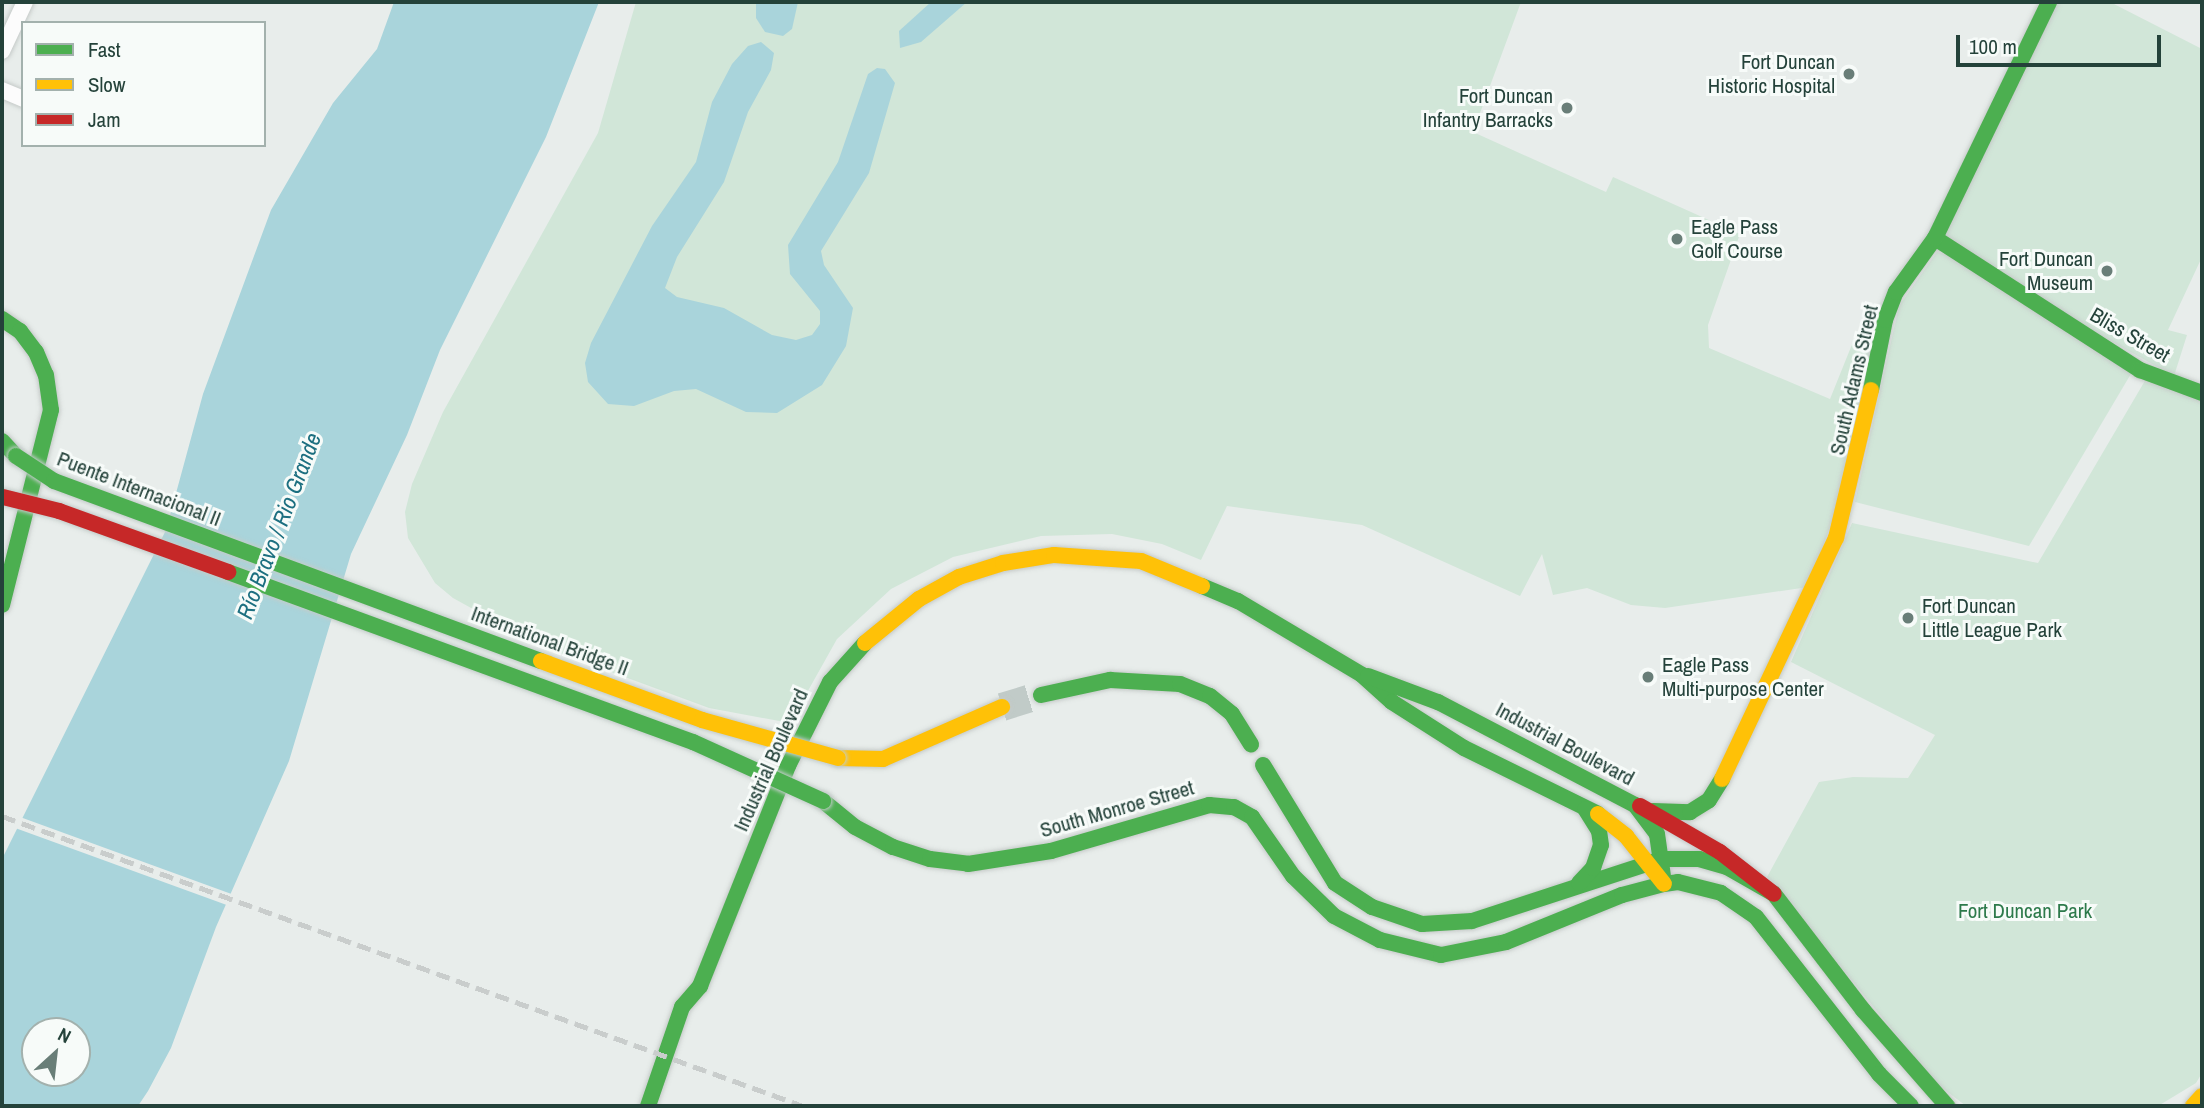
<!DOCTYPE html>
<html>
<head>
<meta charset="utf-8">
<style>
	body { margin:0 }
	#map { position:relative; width:2204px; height:1108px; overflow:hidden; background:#e8edeb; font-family:"Archivo Narrow",sans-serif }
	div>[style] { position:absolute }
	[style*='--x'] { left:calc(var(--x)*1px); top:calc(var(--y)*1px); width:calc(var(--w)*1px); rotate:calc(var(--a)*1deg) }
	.green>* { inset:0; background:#d1e6d8 }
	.water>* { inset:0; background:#a9d4db }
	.pier>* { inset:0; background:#e8edeb; transform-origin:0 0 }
	.highway-tunnel>* { height:28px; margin-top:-14px; transform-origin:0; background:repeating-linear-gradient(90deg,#c1cbc8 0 28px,transparent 0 42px) }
	.roads { filter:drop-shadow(0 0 2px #c5cac8) drop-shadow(0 0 2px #c5cac8) }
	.street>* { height:16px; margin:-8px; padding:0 8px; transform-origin:8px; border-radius:8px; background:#fcfcfc }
	.fast>* { height:16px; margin:-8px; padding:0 8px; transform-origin:8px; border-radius:8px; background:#4caf50 }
	.slow>* { height:16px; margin:-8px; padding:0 8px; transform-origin:8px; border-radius:8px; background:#ffc107 }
	.jam>* { height:16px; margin:-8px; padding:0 8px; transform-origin:8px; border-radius:8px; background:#c62828 }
	.rail>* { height:4.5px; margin-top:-2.25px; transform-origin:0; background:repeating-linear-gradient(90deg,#c9cdcc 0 14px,transparent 0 21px) }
	.bridges { filter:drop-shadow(0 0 2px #c3ccc9) drop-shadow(0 0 2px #c3ccc9) }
	.fast-bridge>* { height:16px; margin:-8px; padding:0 8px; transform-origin:8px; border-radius:8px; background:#4caf50 }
	.slow-bridge>* { height:16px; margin:-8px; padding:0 8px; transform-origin:8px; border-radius:8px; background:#ffc107 }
	.jam-bridge>* { height:16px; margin:-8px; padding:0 8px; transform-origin:8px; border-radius:8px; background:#c62828 }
	.dots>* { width:19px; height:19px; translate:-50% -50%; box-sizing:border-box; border:4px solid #f7fbf9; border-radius:50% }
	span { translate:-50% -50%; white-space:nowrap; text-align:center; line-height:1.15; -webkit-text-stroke:6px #f7fbf9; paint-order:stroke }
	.poi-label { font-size:21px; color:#24423a }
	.right { translate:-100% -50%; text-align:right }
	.left { translate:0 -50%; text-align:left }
	.street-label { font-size:21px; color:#24423a }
	.park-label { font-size:21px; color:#2d7a4b }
	.water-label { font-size:23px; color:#1c6f80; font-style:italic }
	.frame { position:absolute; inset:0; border:4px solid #24423a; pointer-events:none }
	.legend { position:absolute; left:21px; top:21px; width:245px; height:126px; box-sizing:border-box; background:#f7fbf9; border:2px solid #a3b1ad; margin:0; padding:9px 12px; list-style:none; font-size:21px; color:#24423a }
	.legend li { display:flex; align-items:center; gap:14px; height:35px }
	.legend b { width:35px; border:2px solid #a3b1ad }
	.north { position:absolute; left:21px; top:1017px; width:70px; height:70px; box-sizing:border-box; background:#f7fbf9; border:2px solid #a3b1ad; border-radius:50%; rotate:27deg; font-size:19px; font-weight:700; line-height:28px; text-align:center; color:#24423a }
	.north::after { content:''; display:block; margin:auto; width:24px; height:32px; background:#697e78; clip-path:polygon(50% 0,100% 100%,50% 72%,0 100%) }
	.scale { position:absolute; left:1956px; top:35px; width:205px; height:32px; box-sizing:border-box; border:4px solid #24423a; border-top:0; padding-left:9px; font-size:21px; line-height:24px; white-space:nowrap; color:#24423a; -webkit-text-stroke:5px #f7fbf9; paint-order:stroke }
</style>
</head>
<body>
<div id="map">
	<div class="green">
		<i style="clip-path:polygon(636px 2px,1521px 2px,1473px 132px,1606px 192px,1613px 177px,1740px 234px,1708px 325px,1709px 348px,1830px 399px,1855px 337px,1874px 342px,1844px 489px,1808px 587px,1665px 608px,1631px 605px,1587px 588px,1553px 595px,1542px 554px,1520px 596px,1362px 525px,1227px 506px,1201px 560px,1162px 544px,1112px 534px,1041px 536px,953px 557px,891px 589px,837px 639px,790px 723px,709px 708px,538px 645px,453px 598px,435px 583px,408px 538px,405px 512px,412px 484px,443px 412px,598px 133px)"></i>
		<i style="clip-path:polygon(2054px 2px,2110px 2px,2202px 49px,2202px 257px,2168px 330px,2187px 335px,2174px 376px,2089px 329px,1942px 235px)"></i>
		<i style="clip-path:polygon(1937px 252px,1972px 262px,2135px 367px,2029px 546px,1855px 502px,1899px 306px)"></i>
		<i style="clip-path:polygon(2146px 379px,2202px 401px,2202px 1073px,2196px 1083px,2158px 1106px,1966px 1106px,1936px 1083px,1767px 877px,1819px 782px,1853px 777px,1908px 778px,1935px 735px,1791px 662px,1852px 523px,2038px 563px)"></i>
	</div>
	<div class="water">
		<i style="clip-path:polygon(evenodd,394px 2px,599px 2px,546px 137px,440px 350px,407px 435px,351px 554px,289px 761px,216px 927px,171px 1048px,148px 1091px,138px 1106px,2px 1106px,2px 859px,166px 530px,203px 394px,271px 210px,333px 103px,377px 49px,394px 2px,35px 1031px,77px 1031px,77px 1073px,35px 1073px,35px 1031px)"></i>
		<i style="clip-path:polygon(756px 2px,798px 2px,792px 29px,783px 36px,765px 32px,756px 18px)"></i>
		<i style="clip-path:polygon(931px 2px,967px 2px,921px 42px,900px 48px,899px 31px)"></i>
		<i style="clip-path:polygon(761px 42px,774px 53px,771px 70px,748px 112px,724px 182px,677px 257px,665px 288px,677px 297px,724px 308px,772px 335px,796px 340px,812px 335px,820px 324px,820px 311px,790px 274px,788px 245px,838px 162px,868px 74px,877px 68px,885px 69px,895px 83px,869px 173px,821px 251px,824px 265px,853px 308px,846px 346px,822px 385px,777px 413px,746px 412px,696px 389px,674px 391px,634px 406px,608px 404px,588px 382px,585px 363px,591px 343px,652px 226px,696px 162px,712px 102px,732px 64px,748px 46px)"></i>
	</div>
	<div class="pier">
		<i style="left:20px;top:817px;width:228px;height:12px;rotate:20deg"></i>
	</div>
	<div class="highway-tunnel">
		<i style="--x:1002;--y:707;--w:41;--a:-17.1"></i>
	</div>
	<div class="roads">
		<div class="street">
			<i style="--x:2;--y:51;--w:54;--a:-64.9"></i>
			<i style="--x:2;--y:90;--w:23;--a:23"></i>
		</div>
		<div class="fast">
			<i style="--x:1935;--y:238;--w:244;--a:32.8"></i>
			<i style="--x:2140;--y:370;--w:66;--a:20.4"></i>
			<i style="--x:2;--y:319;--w:22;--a:34"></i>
			<i style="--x:20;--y:331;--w:26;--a:53"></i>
			<i style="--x:36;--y:352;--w:25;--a:67"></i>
			<i style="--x:46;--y:375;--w:35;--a:82"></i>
			<i style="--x:51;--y:410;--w:201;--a:104.1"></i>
			<i style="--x:1871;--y:390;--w:71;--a:-78.7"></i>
			<i style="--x:1885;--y:320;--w:30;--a:-69"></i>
			<i style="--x:1896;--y:292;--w:67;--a:-54.2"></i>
			<i style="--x:1935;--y:238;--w:262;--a:-64.2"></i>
			<i style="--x:2;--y:441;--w:21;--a:47"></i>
			<i style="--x:1202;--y:586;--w:39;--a:23"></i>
			<i style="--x:1238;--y:601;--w:144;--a:30.8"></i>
			<i style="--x:1362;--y:675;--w:40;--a:42"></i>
			<i style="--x:1392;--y:702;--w:85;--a:32.6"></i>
			<i style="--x:1464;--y:748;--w:149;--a:26.2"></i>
			<i style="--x:1368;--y:676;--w:75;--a:20.4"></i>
			<i style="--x:1438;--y:702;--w:222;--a:27.6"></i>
			<i style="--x:1635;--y:805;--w:36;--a:53"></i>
			<i style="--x:1657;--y:834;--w:42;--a:81.9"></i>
			<i style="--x:1041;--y:695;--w:71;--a:-12.3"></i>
			<i style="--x:1110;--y:680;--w:70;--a:3.3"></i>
			<i style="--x:1180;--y:684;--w:32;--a:22"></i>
			<i style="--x:1210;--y:696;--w:28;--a:39"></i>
			<i style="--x:1232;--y:714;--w:36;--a:58"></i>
			<i style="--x:1263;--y:765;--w:138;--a:58.6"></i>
			<i style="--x:1335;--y:883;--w:44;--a:33"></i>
			<i style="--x:1372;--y:907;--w:53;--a:18.8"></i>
			<i style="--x:1422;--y:924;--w:50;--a:-3.4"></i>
			<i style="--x:1472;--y:921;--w:197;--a:-18.1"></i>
			<i style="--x:823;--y:801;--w:41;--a:39.1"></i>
			<i style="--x:855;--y:827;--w:43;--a:27.8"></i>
			<i style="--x:893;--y:847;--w:39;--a:18"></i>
			<i style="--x:930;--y:859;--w:38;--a:7"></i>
			<i style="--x:968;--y:864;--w:84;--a:-8.9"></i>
			<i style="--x:1051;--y:851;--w:165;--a:-16.2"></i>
			<i style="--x:1209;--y:805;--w:25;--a:5"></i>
			<i style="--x:1234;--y:807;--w:21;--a:29"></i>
			<i style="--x:1252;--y:817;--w:72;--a:55.2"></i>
			<i style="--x:1293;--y:876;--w:57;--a:44.3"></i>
			<i style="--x:1334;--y:916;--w:52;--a:27.6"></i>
			<i style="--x:1380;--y:940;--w:63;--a:13.8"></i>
			<i style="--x:1441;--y:955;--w:66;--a:-11.3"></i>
			<i style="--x:1506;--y:942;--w:125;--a:-22.1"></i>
			<i style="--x:1622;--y:895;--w:43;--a:-14.7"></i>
			<i style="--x:1653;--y:811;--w:37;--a:2"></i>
			<i style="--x:1690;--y:812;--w:22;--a:-32"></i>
			<i style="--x:1709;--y:800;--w:25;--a:-58"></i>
			<i style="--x:1662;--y:859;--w:37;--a:0"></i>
			<i style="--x:1699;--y:859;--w:29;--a:16"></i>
			<i style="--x:1727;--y:867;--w:54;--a:29.9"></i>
			<i style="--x:1774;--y:894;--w:146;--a:52.5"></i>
			<i style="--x:1863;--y:1010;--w:128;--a:48.8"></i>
			<i style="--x:1579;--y:883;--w:21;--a:-47"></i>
			<i style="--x:1593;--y:868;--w:24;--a:-71"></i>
			<i style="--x:1601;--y:845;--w:14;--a:-98"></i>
			<i style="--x:1599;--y:831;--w:26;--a:-122"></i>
			<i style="--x:1664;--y:884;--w:14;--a:-8"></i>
			<i style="--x:1678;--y:882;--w:44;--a:14.3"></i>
			<i style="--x:1721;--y:893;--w:42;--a:34.4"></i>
			<i style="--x:1756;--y:917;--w:199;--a:51.9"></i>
			<i style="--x:1879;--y:1074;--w:45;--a:45"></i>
			<i style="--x:648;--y:1106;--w:105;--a:-71"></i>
			<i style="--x:682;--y:1007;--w:28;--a:-49"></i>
			<i style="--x:700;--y:986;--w:237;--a:-68.2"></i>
			<i style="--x:788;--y:766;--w:94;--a:-63.4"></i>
			<i style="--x:830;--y:682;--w:52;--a:-48.1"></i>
		</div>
		<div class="slow">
			<i style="--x:865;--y:643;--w:70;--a:-39.2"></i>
			<i style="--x:919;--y:599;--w:46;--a:-28.8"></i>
			<i style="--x:959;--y:577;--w:46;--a:-17.7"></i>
			<i style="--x:1003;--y:563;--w:52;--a:-8.9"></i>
			<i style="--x:1054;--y:555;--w:87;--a:3.9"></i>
			<i style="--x:1141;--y:561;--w:66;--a:22.3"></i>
			<i style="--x:838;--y:758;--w:45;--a:1.3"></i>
			<i style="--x:883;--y:759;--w:130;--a:-23.6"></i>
			<i style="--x:1722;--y:779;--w:267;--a:-64.7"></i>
			<i style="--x:1836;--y:538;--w:152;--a:-76.7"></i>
			<i style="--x:1598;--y:814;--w:36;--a:38"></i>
			<i style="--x:1626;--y:836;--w:61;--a:51.6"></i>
			<i style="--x:2193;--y:1106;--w:13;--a:-48"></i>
		</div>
		<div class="jam">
			<i style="--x:1640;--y:806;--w:92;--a:29.9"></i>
			<i style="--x:1720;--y:852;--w:68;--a:37.9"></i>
		</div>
	</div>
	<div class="rail">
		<i style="--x:2;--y:816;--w:852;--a:19.9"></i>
	</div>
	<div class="bridges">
		<div class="fast-bridge">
			<i style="--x:16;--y:456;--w:45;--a:33.3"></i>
			<i style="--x:54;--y:481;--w:519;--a:20.28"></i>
			<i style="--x:228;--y:572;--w:495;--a:20.1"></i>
			<i style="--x:693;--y:742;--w:143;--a:24.4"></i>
		</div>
		<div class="slow-bridge">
			<i style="--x:541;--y:661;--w:171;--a:20.1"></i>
			<i style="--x:702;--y:720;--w:141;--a:15.6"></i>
		</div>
		<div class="jam-bridge">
			<i style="--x:3;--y:497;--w:58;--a:14"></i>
			<i style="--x:59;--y:511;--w:180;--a:19.8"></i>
		</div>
	</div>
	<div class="dots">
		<i style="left:1849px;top:74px;background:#697e78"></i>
		<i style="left:1567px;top:108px;background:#697e78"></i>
		<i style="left:1677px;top:239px;background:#697e78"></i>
		<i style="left:2107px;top:271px;background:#697e78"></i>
		<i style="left:1908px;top:618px;background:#697e78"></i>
		<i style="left:1648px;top:677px;background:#697e78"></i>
	</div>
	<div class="poi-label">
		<span class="right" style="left:1835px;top:74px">Fort Duncan<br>Historic Hospital</span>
		<span class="right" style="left:1553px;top:108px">Fort Duncan<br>Infantry Barracks</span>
		<span class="left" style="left:1691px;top:239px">Eagle Pass<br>Golf Course</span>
		<span class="right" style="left:2093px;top:271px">Fort Duncan<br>Museum</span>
		<span class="left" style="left:1922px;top:618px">Fort Duncan<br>Little League Park</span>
		<span class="left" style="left:1662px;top:677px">Eagle Pass<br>Multi-purpose Center</span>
	</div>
	<div class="street-label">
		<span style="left:2130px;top:335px;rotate:30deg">Bliss Street</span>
		<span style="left:1854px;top:380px;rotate:-77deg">South Adams Street</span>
		<span style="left:139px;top:489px;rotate:21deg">Puente Internacional II</span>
		<span style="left:550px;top:641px;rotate:20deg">International Bridge II</span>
		<span style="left:1565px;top:744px;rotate:28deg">Industrial Boulevard</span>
		<span style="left:771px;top:760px;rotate:-66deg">Industrial Boulevard</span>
		<span style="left:1117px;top:809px;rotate:-16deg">South Monroe Street</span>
	</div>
	<div class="park-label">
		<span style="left:2025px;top:911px">Fort Duncan Park</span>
	</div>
	<div class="water-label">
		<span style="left:279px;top:526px;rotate:-69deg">Río Bravo / Rio Grande</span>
	</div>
	<div class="frame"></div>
	<ul class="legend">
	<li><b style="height:9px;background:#4caf50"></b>Fast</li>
	<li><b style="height:9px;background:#ffc107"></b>Slow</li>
	<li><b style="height:9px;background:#c62828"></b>Jam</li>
	</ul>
	<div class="north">N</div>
	<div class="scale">100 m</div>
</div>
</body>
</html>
